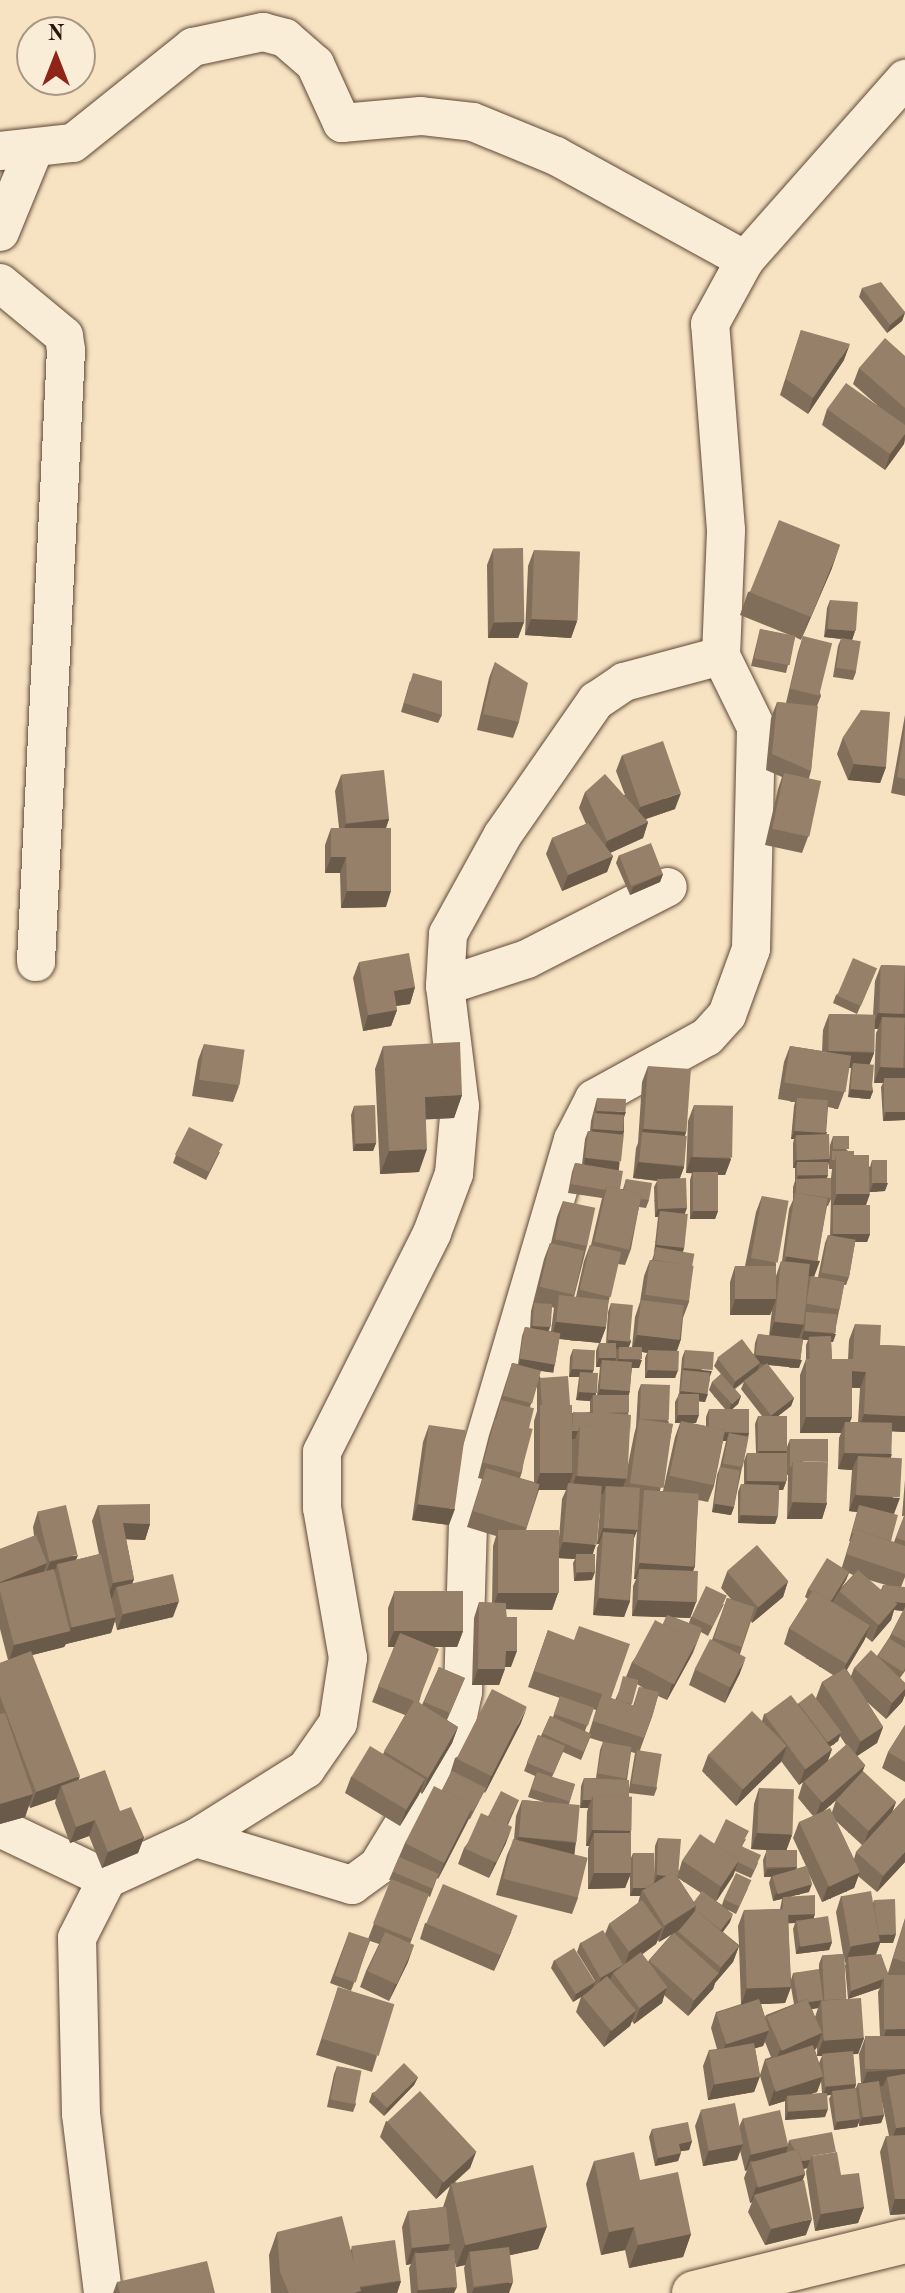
<!DOCTYPE html>
<html>
<head>
<meta charset="utf-8">
<style>
	body { margin:0 }
	#map { position:relative; width:905px; height:2293px; overflow:hidden; background:#f7e3c2; font-family:"Old Standard TT",serif }
	div>[style] { position:absolute }
	[style*='--x'] { left:calc(var(--x)*1px); top:calc(var(--y)*1px); width:calc(var(--w)*1px); rotate:calc(var(--a)*1deg) }
	.roads { filter:drop-shadow(0 0 2px #5f4837) drop-shadow(0 0 2px #5f4837) }
	.minor>* { height:38px; margin:-19px; padding:0 19px; transform-origin:19px; border-radius:19px; background:#faedd7 }
	.trunk>* { height:44px; margin:-22px; padding:0 22px; transform-origin:22px; border-radius:22px; background:#f7e3c2 }
	.wall>* { inset:0; background:#816e5a }
	.shaded-wall>* { inset:0; background:#695a4a; transform-origin:0 0 }
	.building>* { inset:0; background:#968069; transform-origin:0 0 }
	span { translate:-50% -50%; white-space:nowrap; text-align:center; line-height:1.15; -webkit-text-stroke:6px #faedd7; paint-order:stroke }
	.north { position:absolute; left:16px; top:16px; width:80px; height:80px; box-sizing:border-box; background:#faedd7; border:2px solid #a89785; border-radius:50%; rotate:0deg; font-size:22px; font-weight:700; line-height:32px; text-align:center; color:#2c1509 }
	.north::after { content:''; display:block; margin:auto; width:28px; height:36px; background:#8f2418; clip-path:polygon(50% 0,100% 100%,50% 72%,0 100%) }
</style>
</head>
<body>
<div id="map">
	<div class="roads">
		<div class="minor">
			<i style="--x:0;--y:151;--w:73;--a:-6.3"></i>
			<i style="--x:73;--y:143;--w:154;--a:-38.7"></i>
			<i style="--x:193;--y:47;--w:72;--a:-12.1"></i>
			<i style="--x:263;--y:32;--w:23;--a:15"></i>
			<i style="--x:285;--y:38;--w:40;--a:41"></i>
			<i style="--x:315;--y:64;--w:65;--a:65.4"></i>
			<i style="--x:342;--y:123;--w:79;--a:-5.1"></i>
			<i style="--x:421;--y:116;--w:52;--a:6.6"></i>
			<i style="--x:473;--y:122;--w:90;--a:22.3"></i>
			<i style="--x:556;--y:156;--w:216;--a:28.8"></i>
			<i style="--x:0;--y:232;--w:90;--a:-67.7"></i>
			<i style="--x:0;--y:283;--w:83;--a:39.6"></i>
			<i style="--x:64;--y:336;--w:14;--a:82"></i>
			<i style="--x:66;--y:350;--w:613;--a:92.81"></i>
			<i style="--x:445;--y:986;--w:86;--a:-18.2"></i>
			<i style="--x:527;--y:959;--w:158;--a:-27.1"></i>
			<i style="--x:0;--y:1828;--w:119;--a:25.5"></i>
			<i style="--x:196;--y:1838;--w:163;--a:16.8"></i>
			<i style="--x:352;--y:1885;--w:32;--a:-36"></i>
			<i style="--x:378;--y:1866;--w:142;--a:-58.6"></i>
			<i style="--x:452;--y:1745;--w:54;--a:-78.3"></i>
			<i style="--x:463;--y:1692;--w:199;--a:-88.3"></i>
			<i style="--x:469;--y:1493;--w:368;--a:-73.6"></i>
			<i style="--x:573;--y:1140;--w:46;--a:-62.9"></i>
			<i style="--x:594;--y:1099;--w:129;--a:-28.8"></i>
			<i style="--x:707;--y:1037;--w:30;--a:-48"></i>
			<i style="--x:727;--y:1015;--w:70;--a:-70"></i>
			<i style="--x:751;--y:949;--w:222;--a:-88.7"></i>
			<i style="--x:756;--y:727;--w:79;--a:-116.2"></i>
			<i style="--x:103;--y:2293;--w:180;--a:-97"></i>
			<i style="--x:81;--y:2114;--w:176;--a:-91.3"></i>
			<i style="--x:77;--y:1938;--w:66;--a:-63"></i>
			<i style="--x:107;--y:1879;--w:98;--a:-24.7"></i>
			<i style="--x:196;--y:1838;--w:130;--a:-32.1"></i>
			<i style="--x:306;--y:1769;--w:56;--a:-55.2"></i>
			<i style="--x:338;--y:1723;--w:66;--a:-81.3"></i>
			<i style="--x:348;--y:1658;--w:152;--a:-99.8"></i>
			<i style="--x:322;--y:1508;--w:56;--a:-90"></i>
			<i style="--x:322;--y:1452;--w:245;--a:-63.3"></i>
			<i style="--x:432;--y:1233;--w:63;--a:-69.6"></i>
			<i style="--x:454;--y:1174;--w:68;--a:-85"></i>
			<i style="--x:460;--y:1106;--w:121;--a:-97.1"></i>
			<i style="--x:445;--y:986;--w:52;--a:-86.7"></i>
			<i style="--x:448;--y:934;--w:112;--a:-61.1"></i>
			<i style="--x:502;--y:836;--w:165;--a:-55.2"></i>
			<i style="--x:596;--y:701;--w:34;--a:-34"></i>
			<i style="--x:624;--y:682;--w:100;--a:-15"></i>
			<i style="--x:721;--y:656;--w:126;--a:-87.7"></i>
			<i style="--x:726;--y:530;--w:207;--a:-94.4"></i>
			<i style="--x:710;--y:324;--w:73;--a:-61.3"></i>
			<i style="--x:745;--y:260;--w:242;--a:-48.5"></i>
		</div>
		<div class="trunk">
			<i style="--x:694;--y:2293;--w:217;--a:-13.8"></i>
		</div>
	</div>
	<div class="wall">
		<i style="clip-path:polygon(862px 288px,905px 312px,902px 321px,887px 333px,859px 297px)"></i>
		<i style="clip-path:polygon(801px 330px,844px 360px,808px 414px,780px 395px)"></i>
		<i style="clip-path:polygon(905px 356px,905px 440px,904px 444px,885px 470px,822px 425px,827px 409px,877px 405px,853px 384px,859px 368px)"></i>
		<i style="clip-path:polygon(493px 549px,524px 622px,518px 638px,488px 638px,487px 565px)"></i>
		<i style="clip-path:polygon(534px 550px,577px 621px,571px 638px,525px 635px,528px 566px)"></i>
		<i style="clip-path:polygon(832px 568px,801px 640px,795px 637px,786px 673px,751px 666px,760px 629px,792px 636px,740px 615px,748px 592px)"></i>
		<i style="clip-path:polygon(830px 600px,855px 631px,852px 640px,856px 672px,853px 680px,833px 677px,838px 646px,841px 639px,824px 637px,827px 608px)"></i>
		<i style="clip-path:polygon(803px 636px,821px 696px,817px 706px,811px 771px,809px 778px,808px 837px,802px 853px,765px 845px,778px 789px,782px 777px,766px 770px,771px 718px,777px 702px,786px 703px,798px 652px)"></i>
		<i style="clip-path:polygon(495px 662px,519px 722px,513px 738px,477px 730px,489px 678px)"></i>
		<i style="clip-path:polygon(410px 681px,442px 715px,438px 723px,401px 712px)"></i>
		<i style="clip-path:polygon(905px 715px,905px 796px,891px 793px)"></i>
		<i style="clip-path:polygon(843px 737px,886px 767px,880px 783px,848px 780px,837px 754px)"></i>
		<i style="clip-path:polygon(622px 755px,675px 809px,646px 819px,648px 822px,643px 838px,610px 853px,613px 856px,607px 872px,562px 891px,546px 854px,552px 838px,586px 824px,579px 808px,585px 792px,625px 795px,616px 771px)"></i>
		<i style="clip-path:polygon(341px 775px,389px 819px,386px 828px,386px 907px,341px 908px,340px 873px,325px 873px,325px 845px,331px 828px,339px 828px,335px 791px)"></i>
		<i style="clip-path:polygon(619px 855px,663px 874px,660px 882px,630px 895px,616px 863px)"></i>
		<i style="clip-path:polygon(359px 962px,415px 987px,410px 1004px,396px 1006px,397px 1010px,391px 1026px,363px 1031px,353px 978px)"></i>
		<i style="clip-path:polygon(evenodd,881px 965px,905px 966px,905px 1120px,883px 1121px,881px 1087px,883px 1083px,874px 1083px,876px 1033px,878px 1029px,874px 1029px,874px 1053px,869px 1065px,873px 1091px,870px 1099px,848px 1097px,851px 1068px,849px 1068px,844px 1093px,838px 1109px,828px 1107px,826px 1134px,830px 1159px,830px 1145px,833px 1136px,848px 1151px,870px 1167px,872px 1160px,885px 1191px,870px 1192px,866px 1205px,870px 1234px,867px 1242px,855px 1242px,849px 1277px,846px 1285px,844px 1285px,833px 1342px,831px 1342px,832px 1359px,848px 1359px,849px 1340px,855px 1324px,880px 1345px,905px 1346px,905px 1432px,892px 1431px,890px 1458px,894px 1514px,891px 1541px,894px 1542px,904px 1516px,902px 1516px,905px 1480px,905px 1577px,901px 1587px,905px 1587px,905px 1671px,900px 1678px,905px 1683px,905px 1695px,902px 1702px,886px 1719px,867px 1702px,883px 1727px,877px 1743px,857px 1756px,865px 1765px,862px 1772px,896px 1802px,892px 1812px,905px 1798px,905px 1862px,877px 1892px,858px 1876px,854px 1888px,822px 1902px,808px 1872px,809px 1892px,791px 1896px,814px 1918px,832px 1942px,829px 1950px,796px 1954px,793px 1929px,795px 1923px,788px 1923px,791px 1980px,793px 1973px,819px 1971px,819px 1964px,822px 1956px,843px 1954px,836px 1912px,841px 1896px,873px 1903px,874px 1900px,893px 1943px,880px 1943px,876px 1954px,888px 1973px,905px 1918px,905px 2214px,890px 2215px,880px 2152px,886px 2136px,889px 2136px,881px 2097px,884px 2115px,881px 2123px,859px 2126px,859px 2122px,857px 2127px,834px 2130px,829px 2099px,831px 2095px,827px 2095px,825px 2117px,785px 2120px,785px 2101px,769px 2106px,760px 2076px,754px 2092px,708px 2100px,703px 2066px,709px 2050px,717px 2049px,711px 2028px,716px 2012px,741px 2004px,739px 1946px,733px 1962px,715px 1983px,713px 1989px,688px 2016px,664px 1995px,662px 2003px,634px 2024px,632px 2021px,630px 2026px,604px 2047px,576px 2012px,581px 1997px,573px 2002px,551px 1968px,554px 1960px,595px 1981px,577px 1952px,580px 1943px,605px 1934px,609px 1924px,638px 1903px,640px 1896px,630px 1896px,630px 1876px,625px 1888px,588px 1889px,588px 1849px,589px 1846px,586px 1846px,587px 1812px,588px 1808px,580px 1808px,581px 1786px,584px 1778px,596px 1778px,600px 1750px,603px 1742px,590px 1738px,581px 1760px,563px 1752px,552px 1777px,575px 1784px,569px 1804px,576px 1843px,572px 1854px,578px 1898px,572px 1914px,496px 1895px,507px 1855px,514px 1839px,516px 1816px,522px 1800px,544px 1802px,528px 1797px,535px 1776px,524px 1771px,538px 1735px,541px 1736px,550px 1716px,553px 1717px,560px 1698px,528px 1687px,548px 1630px,611px 1698px,615px 1700px,626px 1677px,632px 1662px,663px 1624px,666px 1617px,632px 1616px,633px 1586px,636px 1579px,634px 1579px,637px 1531px,634px 1538px,630px 1601px,624px 1617px,593px 1615px,597px 1548px,599px 1544px,597px 1544px,600px 1510px,593px 1554px,592px 1580px,574px 1581px,573px 1563px,575px 1559px,558px 1558px,558px 1593px,552px 1610px,506px 1609px,511px 1667px,505px 1667px,499px 1685px,472px 1685px,474px 1618px,479px 1602px,492px 1603px,493px 1546px,496px 1536px,467px 1527px,482px 1479px,478px 1478px,489px 1435px,512px 1363px,518px 1364px,522px 1336px,525px 1327px,530px 1328px,531px 1311px,544px 1259px,550px 1243px,551px 1243px,557px 1217px,563px 1201px,587px 1246px,574px 1297px,576px 1297px,584px 1261px,590px 1245px,591px 1245px,602px 1198px,568px 1193px,572px 1172px,575px 1163px,582px 1164px,585px 1139px,588px 1131px,590px 1131px,591px 1121px,597px 1098px,624px 1117px,624px 1131px,618px 1170px,620px 1189px,623px 1189px,626px 1179px,649px 1200px,646px 1208px,639px 1207px,631px 1249px,625px 1265px,618px 1264px,608px 1304px,606px 1327px,600px 1343px,559px 1339px,555px 1364px,552px 1372px,537px 1370px,540px 1377px,570px 1405px,572px 1413px,590px 1412px,590px 1401px,576px 1400px,579px 1377px,569px 1377px,570px 1357px,573px 1349px,594px 1369px,592px 1373px,596px 1393px,596px 1395px,597px 1395px,600px 1367px,596px 1367px,596px 1351px,599px 1343px,606px 1343px,608px 1312px,611px 1303px,631px 1341px,629px 1347px,632px 1347px,635px 1317px,640px 1302px,644px 1276px,650px 1260px,652px 1260px,654px 1254px,658px 1217px,655px 1217px,654px 1187px,657px 1181px,633px 1178px,636px 1148px,638px 1143px,642px 1082px,648px 1066px,686px 1132px,685px 1136px,684px 1167px,680px 1178px,685px 1214px,684px 1248px,683px 1252px,692px 1266px,689px 1302px,683px 1318px,681px 1339px,677px 1351px,678px 1370px,675px 1378px,645px 1378px,645px 1358px,647px 1353px,642px 1352px,639px 1368px,632px 1368px,629px 1395px,626px 1475px,634px 1435px,636px 1427px,638px 1392px,641px 1384px,669px 1422px,668px 1424px,673px 1424px,660px 1491px,663px 1491px,675px 1437px,680px 1423px,675px 1423px,675px 1402px,679px 1394px,682px 1358px,685px 1350px,710px 1379px,705px 1402px,699px 1401px,696px 1423px,691px 1423px,706px 1426px,706px 1417px,709px 1409px,725px 1409px,709px 1390px,712px 1382px,721px 1374px,714px 1366px,718px 1358px,754px 1354px,755px 1343px,758px 1334px,769px 1336px,772px 1310px,770px 1315px,730px 1315px,730px 1282px,735px 1266px,745px 1266px,756px 1212px,762px 1196px,776px 1264px,776px 1276px,781px 1261px,782px 1261px,789px 1209px,793px 1200px,793px 1187px,795px 1181px,795px 1168px,793px 1168px,793px 1143px,794px 1139px,791px 1139px,794px 1106px,795px 1102px,778px 1099px,784px 1062px,790px 1046px,822px 1051px,823px 1030px,829px 1014px,873px 1015px,875px 981px,881px 965px,829px 1160px,829px 1169px,832px 1169px,831px 1178px,827px 1178px,829px 1160px,881px 965px,831px 1199px,830px 1235px,828px 1235px,825px 1243px,818px 1277px,814px 1277px,827px 1206px,828px 1206px,831px 1199px,881px 965px,552px 1307px,554px 1308px,551px 1331px,549px 1331px,552px 1307px,881px 965px,803px 1340px,808px 1340px,806px 1345px,806px 1359px,800px 1375px,800px 1433px,841px 1433px,839px 1438px,838px 1469px,852px 1470px,849px 1511px,857px 1512px,849px 1541px,850px 1541px,842px 1567px,808px 1589px,805px 1597px,808px 1599px,789px 1628px,784px 1644px,833px 1675px,822px 1682px,816px 1698px,764px 1714px,762px 1721px,708px 1755px,702px 1771px,736px 1806px,781px 1761px,799px 1785px,803px 1782px,798px 1798px,813px 1816px,799px 1822px,793px 1838px,806px 1866px,796px 1869px,797px 1867px,786px 1851px,792px 1835px,759px 1788px,754px 1804px,751px 1849px,781px 1851px,766px 1852px,763px 1860px,764px 1877px,771px 1877px,769px 1883px,773px 1901px,782px 1899px,780px 1909px,744px 1910px,738px 1926px,739px 1945px,723px 1932px,730px 1922px,728px 1910px,736px 1914px,748px 1888px,724px 1899px,722px 1905px,716px 1901px,733px 1876px,735px 1871px,751px 1878px,758px 1863px,742px 1846px,746px 1839px,714px 1844px,682px 1861px,679px 1871px,658px 1838px,655px 1846px,654px 1878px,633px 1853px,631px 1858px,629px 1793px,654px 1796px,657px 1788px,640px 1750px,652px 1717px,658px 1696px,667px 1700px,693px 1653px,701px 1632px,708px 1636px,724px 1604px,691px 1617px,689px 1623px,673px 1617px,690px 1618px,696px 1602px,693px 1571px,695px 1566px,698px 1500px,708px 1502px,714px 1486px,723px 1441px,726px 1441px,720px 1467px,717px 1475px,712px 1512px,731px 1515px,734px 1507px,749px 1433px,732px 1409px,738px 1404px,741px 1396px,735px 1389px,744px 1382px,741px 1389px,762px 1416px,758px 1416px,755px 1424px,756px 1453px,747px 1453px,744px 1461px,744px 1484px,741px 1484px,738px 1492px,738px 1523px,775px 1524px,778px 1515px,779px 1490px,783px 1490px,786px 1482px,787px 1451px,787px 1475px,788px 1475px,787px 1519px,822px 1519px,827px 1503px,790px 1439px,787px 1447px,778px 1416px,791px 1406px,794px 1398px,768px 1365px,799px 1368px,803px 1340px,881px 965px,537px 1386px,537px 1411px,534px 1421px,534px 1482px,520px 1478px,522px 1472px,529px 1428px,530px 1407px,537px 1386px,881px 965px,852px 1388px,860px 1388px,858px 1422px,850px 1422px,852px 1388px,881px 965px,539px 1490px,566px 1490px,562px 1499px,559px 1538px,526px 1530px,539px 1490px,881px 965px,849px 1573px,853px 1575px,840px 1589px,846px 1580px,849px 1573px,881px 965px,869px 1580px,886px 1585px,883px 1585px,881px 1590px,869px 1580px,881px 965px,894px 1610px,903px 1611px,889px 1638px,877px 1656px,854px 1668px,851px 1676px,847px 1670px,866px 1637px,872px 1642px,891px 1620px,894px 1610px,881px 965px,637px 1684px,643px 1688px,639px 1687px,633px 1706px,631px 1705px,637px 1684px,881px 965px,593px 1709px,596px 1710px,589px 1733px,585px 1731px,593px 1709px,881px 965px,840px 1736px,846px 1745px,828px 1761px,832px 1749px,830px 1747px,838px 1741px,840px 1736px,881px 965px,631px 1752px,635px 1753px,629px 1789px,627px 1780px,631px 1752px,881px 965px,836px 1800px,832px 1812px,824px 1811px,836px 1800px,881px 965px,836px 1821px,862px 1845px,856px 1852px,854px 1859px,836px 1821px,881px 965px,678px 1878px,701px 1893px,694px 1902px,678px 1878px,881px 965px,672px 1934px,649px 1960px,648px 1962px,642px 1954px,656px 1944px,658px 1940px,659px 1942px,672px 1934px,881px 965px,844px 1956px,845px 1963px,846px 1962px,845px 1966px,848px 1999px,880px 1988px,878px 1992px,880px 2037px,865px 2038px,859px 2054px,861px 2083px,858px 2083px,856px 2088px,855px 2088px,856px 2084px,853px 2054px,858px 2054px,864px 2038px,846px 1999px,844px 1956px,881px 965px,791px 1987px,794px 2004px,766px 2015px,765px 2017px,761px 2004px,785px 2003px,791px 1987px,881px 965px,818px 2008px,815px 2017px,812px 2009px,818px 2008px,881px 965px,765px 2042px,771px 2057px,765px 2059px,760px 2075px,755px 2048px,763px 2046px,765px 2042px,881px 965px,817px 2047px,817px 2056px,822px 2056px,819px 2063px,815px 2050px,817px 2047px,881px 965px,821px 2081px,822px 2093px,811px 2094px,817px 2092px,821px 2081px)"></i>
		<i style="clip-path:polygon(877px 968px,857px 1014px,833px 1003px,836px 995px)"></i>
		<i style="clip-path:polygon(204px 1044px,239px 1086px,233px 1102px,192px 1096px,198px 1060px)"></i>
		<i style="clip-path:polygon(383px 1046px,462px 1095px,454px 1118px,426px 1119px,419px 1172px,380px 1174px,375px 1069px)"></i>
		<i style="clip-path:polygon(694px 1105px,731px 1159px,725px 1175px,718px 1175px,718px 1211px,715px 1219px,690px 1219px,690px 1180px,692px 1173px,686px 1173px,688px 1121px)"></i>
		<i style="clip-path:polygon(354px 1106px,376px 1143px,373px 1151px,353px 1151px,351px 1115px)"></i>
		<i style="clip-path:polygon(220px 1152px,206px 1180px,173px 1163px,176px 1155px)"></i>
		<i style="clip-path:polygon(429px 1425px,449px 1525px,412px 1520px,423px 1442px)"></i>
		<i style="clip-path:polygon(98px 1505px,150px 1524px,145px 1540px,126px 1539px,134px 1579px,132px 1583px,173px 1617px,117px 1630px,115px 1621px,111px 1633px,66px 1644px,64px 1647px,32px 1655px,78px 1780px,120px 1811px,144px 1837px,138px 1853px,102px 1868px,89px 1836px,70px 1843px,55px 1803px,56px 1799px,30px 1808px,29px 1805px,25px 1817px,0 1824px,0 1663px,8px 1660px,0 1629px,0 1549px,34px 1536px,33px 1527px,38px 1511px,76px 1560px,99px 1554px,92px 1521px)"></i>
		<i style="clip-path:polygon(727px 1572px,788px 1581px,783px 1597px,752px 1623px,751px 1621px,740px 1654px,740px 1673px,725px 1703px,689px 1685px,695px 1669px,712px 1640px,727px 1598px,731px 1599px,721px 1588px)"></i>
		<i style="clip-path:polygon(394px 1592px,463px 1631px,457px 1647px,435px 1647px,419px 1702px,422px 1705px,439px 1667px,465px 1678px,447px 1720px,458px 1727px,452px 1743px,422px 1794px,420px 1792px,400px 1826px,345px 1793px,351px 1777px,383px 1754px,405px 1715px,372px 1702px,394px 1647px,388px 1647px,388px 1608px)"></i>
		<i style="clip-path:polygon(521px 1723px,485px 1793px,484px 1792px,470px 1819px,469px 1819px,438px 1879px,437px 1878px,430px 1897px,428px 1896px,410px 1944px,408px 1962px,389px 2001px,360px 1987px,366px 1971px,379px 1944px,370px 1941px,351px 1991px,330px 1983px,349px 1932px,368px 1939px,391px 1880px,389px 1880px,405px 1843px,442px 1790px,450px 1774px,455px 1758px)"></i>
		<i style="clip-path:polygon(905px 1725px,905px 1782px,882px 1768px,888px 1752px)"></i>
		<i style="clip-path:polygon(519px 1800px,508px 1825px,506px 1843px,489px 1878px,458px 1864px,464px 1848px,488px 1816px)"></i>
		<i style="clip-path:polygon(425px 1923px,511px 1932px,494px 1971px,420px 1939px)"></i>
		<i style="clip-path:polygon(338px 1987px,377px 2056px,372px 2072px,316px 2055px)"></i>
		<i style="clip-path:polygon(337px 2066px,356px 2104px,353px 2112px,327px 2107px,334px 2074px)"></i>
		<i style="clip-path:polygon(418px 2077px,414px 2085px,384px 2116px,369px 2102px,372px 2093px)"></i>
		<i style="clip-path:polygon(701px 2110px,739px 2127px,743px 2118px,788px 2144px,789px 2140px,841px 2175px,864px 2207px,858px 2223px,815px 2231px,806px 2172px,807px 2168px,804px 2169px,805px 2174px,802px 2181px,806px 2235px,765px 2245px,748px 2212px,752px 2202px,750px 2203px,744px 2178px,747px 2170px,745px 2171px,740px 2150px,737px 2160px,703px 2166px,695px 2126px)"></i>
		<i style="clip-path:polygon(386px 2121px,476px 2152px,470px 2168px,455px 2182px,547px 2226px,538px 2249px,510px 2255px,509px 2293px,467px 2293px,464px 2268px,465px 2265px,456px 2267px,454px 2258px,454px 2293px,411px 2293px,409px 2268px,411px 2264px,406px 2265px,402px 2227px,408px 2211px,443px 2207px,450px 2186px,436px 2199px,380px 2137px)"></i>
		<i style="clip-path:polygon(652px 2129px,692px 2141px,689px 2150px,681px 2151px,678px 2161px,655px 2166px,649px 2137px)"></i>
		<i style="clip-path:polygon(594px 2161px,640px 2180px,691px 2234px,683px 2257px,629px 2268px,625px 2250px,601px 2255px,586px 2184px)"></i>
		<i style="clip-path:polygon(277px 2232px,351px 2250px,352px 2247px,401px 2281px,397px 2293px,271px 2293px,269px 2255px)"></i>
		<i style="clip-path:polygon(117px 2282px,215px 2293px,113px 2293px)"></i>
	</div>
	<div class="shaded-wall">
		<i style="clip-path:polygon(905px 313px,902px 321px,887px 333px,890px 325px)"></i>
		<i style="clip-path:polygon(850px 344px,844px 360px,808px 414px,813px 398px)"></i>
		<i style="clip-path:polygon(905px 434px,904px 444px,885px 470px,890px 454px)"></i>
		<i style="clip-path:polygon(840px 545px,832px 568px,801px 640px,810px 617px)"></i>
		<i style="clip-path:polygon(531px 619px,577px 621px,571px 638px,525px 635px)"></i>
		<i style="clip-path:polygon(494px 622px,524px 622px,518px 638px,488px 638px)"></i>
		<i style="clip-path:polygon(827px 629px,855px 631px,852px 640px,824px 637px)"></i>
		<i style="clip-path:polygon(854px 764px,886px 767px,880px 783px,848px 780px)"></i>
		<i style="clip-path:polygon(681px 793px,675px 809px,634px 823px,640px 807px)"></i>
		<i style="clip-path:polygon(389px 819px,383px 836px,340px 840px,346px 824px)"></i>
		<i style="clip-path:polygon(648px 822px,643px 838px,601px 857px,607px 841px)"></i>
		<i style="clip-path:polygon(613px 856px,607px 872px,562px 891px,568px 875px)"></i>
		<i style="clip-path:polygon(331px 857px,346px 857px,340px 873px,325px 873px)"></i>
		<i style="clip-path:polygon(663px 874px,660px 882px,630px 895px,633px 887px)"></i>
		<i style="clip-path:polygon(347px 891px,391px 891px,386px 907px,341px 908px)"></i>
		<i style="clip-path:polygon(415px 987px,410px 1004px,388px 1007px,394px 991px)"></i>
		<i style="clip-path:polygon(397px 1010px,391px 1026px,363px 1031px,368px 1015px)"></i>
		<i style="clip-path:polygon(878px 1013px,905px 1014px,905px 1030px,882px 1017px,878px 1029px,872px 1029px)"></i>
		<i style="clip-path:polygon(827px 1051px,874px 1053px,868px 1069px,853px 1063px,851px 1068px,822px 1067px)"></i>
		<i style="clip-path:polygon(880px 1067px,905px 1068px,905px 1084px,884px 1079px,883px 1083px,874px 1083px)"></i>
		<i style="clip-path:polygon(851px 1089px,873px 1091px,870px 1099px,848px 1097px)"></i>
		<i style="clip-path:polygon(462px 1095px,454px 1118px,416px 1120px,425px 1097px)"></i>
		<i style="clip-path:polygon(597px 1111px,626px 1112px,623px 1120px,594px 1120px)"></i>
		<i style="clip-path:polygon(886px 1112px,905px 1112px,905px 1120px,883px 1121px)"></i>
		<i style="clip-path:polygon(593px 1129px,624px 1131px,621px 1139px,590px 1137px)"></i>
		<i style="clip-path:polygon(643px 1129px,686px 1132px,680px 1148px,641px 1135px)"></i>
		<i style="clip-path:polygon(794px 1131px,827px 1132px,824px 1141px,796px 1135px,794px 1139px,791px 1139px)"></i>
		<i style="clip-path:polygon(356px 1143px,376px 1143px,373px 1151px,353px 1151px)"></i>
		<i style="clip-path:polygon(427px 1149px,419px 1172px,380px 1174px,389px 1151px)"></i>
		<i style="clip-path:polygon(691px 1157px,731px 1159px,725px 1175px,686px 1173px)"></i>
		<i style="left:585px;top:1158px;width:35px;height:9px;rotate:7deg"></i>
		<i style="clip-path:polygon(830px 1159px,827px 1168px,797px 1163px,795px 1168px,793px 1168px,796px 1160px)"></i>
		<i style="clip-path:polygon(638px 1162px,684px 1167px,678px 1183px,633px 1178px)"></i>
		<i style="clip-path:polygon(828px 1175px,825px 1183px,795px 1184px,798px 1176px)"></i>
		<i style="clip-path:polygon(873px 1183px,888px 1183px,885px 1191px,870px 1192px)"></i>
		<i style="clip-path:polygon(837px 1194px,870px 1194px,864px 1210px,833px 1205px,831px 1211px)"></i>
		<i style="clip-path:polygon(658px 1208px,687px 1208px,684px 1216px,660px 1211px,658px 1217px,655px 1217px)"></i>
		<i style="clip-path:polygon(693px 1211px,718px 1211px,715px 1219px,690px 1219px)"></i>
		<i style="clip-path:polygon(833px 1234px,870px 1234px,867px 1242px,830px 1242px)"></i>
		<i style="clip-path:polygon(656px 1245px,684px 1248px,681px 1256px,656px 1247px,653px 1254px)"></i>
		<i style="clip-path:polygon(787px 1256px,820px 1261px,814px 1277px,781px 1272px)"></i>
		<i style="clip-path:polygon(735px 1299px,776px 1299px,770px 1315px,730px 1315px)"></i>
		<i style="clip-path:polygon(556px 1322px,606px 1327px,600px 1343px,551px 1338px)"></i>
		<i style="clip-path:polygon(774px 1322px,804px 1324px,798px 1341px,769px 1338px)"></i>
		<i style="clip-path:polygon(532px 1326px,550px 1327px,547px 1335px,529px 1334px)"></i>
		<i style="clip-path:polygon(804px 1331px,836px 1334px,833px 1342px,809px 1340px,809px 1337px,808px 1340px,801px 1339px)"></i>
		<i style="clip-path:polygon(637px 1335px,681px 1339px,675px 1355px,631px 1351px)"></i>
		<i style="clip-path:polygon(609px 1340px,631px 1341px,628px 1349px,606px 1348px)"></i>
		<i style="clip-path:polygon(756px 1355px,802px 1360px,799px 1368px,760px 1364px,757px 1371px,732px 1390px,735px 1382px,753px 1363px)"></i>
		<i style="clip-path:polygon(599px 1358px,616px 1358px,613px 1367px,602px 1360px,600px 1367px,596px 1367px)"></i>
		<i style="left:520px;top:1359px;width:35px;height:9px;rotate:8deg"></i>
		<i style="clip-path:polygon(618px 1359px,642px 1360px,639px 1368px,615px 1367px)"></i>
		<i style="clip-path:polygon(684px 1368px,712px 1371px,709px 1379px,683px 1370px,680px 1376px)"></i>
		<i style="clip-path:polygon(572px 1369px,594px 1369px,591px 1377px,580px 1372px,579px 1377px,569px 1377px)"></i>
		<i style="clip-path:polygon(648px 1370px,678px 1370px,675px 1378px,645px 1378px)"></i>
		<i style="clip-path:polygon(852px 1371px,866px 1372px,860px 1388px,846px 1387px)"></i>
		<i style="clip-path:polygon(600px 1389px,630px 1391px,627px 1399px,597px 1397px)"></i>
		<i style="clip-path:polygon(681px 1391px,708px 1394px,705px 1402px,678px 1399px)"></i>
		<i style="clip-path:polygon(579px 1392px,596px 1393px,593px 1401px,593px 1395px,590px 1401px,576px 1400px)"></i>
		<i style="clip-path:polygon(741px 1396px,738px 1404px,728px 1413px,731px 1404px)"></i>
		<i style="clip-path:polygon(794px 1398px,791px 1406px,768px 1424px,771px 1415px)"></i>
		<i style="clip-path:polygon(864px 1414px,905px 1416px,905px 1432px,858px 1430px)"></i>
		<i style="clip-path:polygon(678px 1415px,699px 1415px,696px 1423px,675px 1423px)"></i>
		<i style="clip-path:polygon(806px 1417px,852px 1417px,846px 1433px,845px 1422px,841px 1433px,800px 1433px)"></i>
		<i style="clip-path:polygon(571px 1430px,578px 1431px,575px 1439px,568px 1439px)"></i>
		<i style="clip-path:polygon(709px 1432px,749px 1433px,746px 1441px,729px 1433px,726px 1441px,706px 1440px)"></i>
		<i style="clip-path:polygon(759px 1451px,787px 1451px,784px 1459px,756px 1459px)"></i>
		<i style="clip-path:polygon(844px 1453px,892px 1454px,886px 1471px,858px 1456px,852px 1470px,838px 1469px)"></i>
		<i style="clip-path:polygon(540px 1473px,573px 1473px,568px 1489px,568px 1483px,566px 1490px,534px 1490px)"></i>
		<i style="clip-path:polygon(576px 1476px,626px 1479px,620px 1495px,606px 1486px,603px 1494px,570px 1492px)"></i>
		<i style="clip-path:polygon(746px 1481px,786px 1482px,783px 1490px,743px 1490px)"></i>
		<i style="clip-path:polygon(855px 1495px,900px 1498px,894px 1514px,859px 1505px,857px 1512px,849px 1511px)"></i>
		<i style="clip-path:polygon(793px 1502px,827px 1503px,822px 1519px,787px 1519px)"></i>
		<i style="clip-path:polygon(418px 1504px,455px 1509px,449px 1525px,412px 1520px)"></i>
		<i style="clip-path:polygon(715px 1504px,734px 1507px,731px 1515px,712px 1512px)"></i>
		<i style="clip-path:polygon(741px 1515px,778px 1515px,775px 1524px,738px 1523px)"></i>
		<i style="clip-path:polygon(123px 1523px,150px 1524px,145px 1540px,117px 1539px)"></i>
		<i style="clip-path:polygon(603px 1528px,637px 1530px,631px 1546px,603px 1532px,599px 1544px,597px 1544px)"></i>
		<i style="clip-path:polygon(563px 1542px,596px 1545px,590px 1561px,576px 1555px,575px 1559px,557px 1558px)"></i>
		<i style="clip-path:polygon(78px 1555px,72px 1571px,57px 1564px,53px 1576px,44px 1578px,50px 1562px)"></i>
		<i style="clip-path:polygon(47px 1563px,41px 1579px,0 1591px,0 1582px)"></i>
		<i style="clip-path:polygon(640px 1563px,695px 1566px,689px 1582px,639px 1569px,636px 1579px,634px 1579px)"></i>
		<i style="clip-path:polygon(595px 1572px,592px 1580px,574px 1581px,577px 1573px)"></i>
		<i style="clip-path:polygon(849px 1572px,846px 1580px,827px 1611px,830px 1602px)"></i>
		<i style="clip-path:polygon(134px 1579px,128px 1595px,116px 1587px,112px 1598px,107px 1599px,113px 1583px)"></i>
		<i style="clip-path:polygon(788px 1581px,783px 1597px,752px 1623px,758px 1607px)"></i>
		<i style="clip-path:polygon(498px 1593px,558px 1593px,552px 1610px,492px 1609px)"></i>
		<i style="clip-path:polygon(599px 1598px,630px 1601px,624px 1617px,593px 1615px)"></i>
		<i style="clip-path:polygon(638px 1600px,696px 1602px,690px 1618px,632px 1616px)"></i>
		<i style="clip-path:polygon(179px 1601px,173px 1617px,117px 1630px,123px 1614px)"></i>
		<i style="clip-path:polygon(881px 1601px,905px 1603px,905px 1611px,894px 1610px,891px 1620px,872px 1642px,878px 1626px)"></i>
		<i style="clip-path:polygon(116px 1617px,111px 1633px,66px 1644px,64px 1647px,9px 1661px,14px 1645px,70px 1631px,71px 1627px)"></i>
		<i style="clip-path:polygon(870px 1625px,864px 1641px,840px 1680px,846px 1664px)"></i>
		<i style="clip-path:polygon(394px 1631px,463px 1631px,457px 1647px,388px 1647px)"></i>
		<i style="clip-path:polygon(696px 1642px,690px 1658px,667px 1700px,672px 1684px)"></i>
		<i style="clip-path:polygon(506px 1651px,517px 1651px,511px 1667px,500px 1667px)"></i>
		<i style="clip-path:polygon(746px 1657px,740px 1673px,725px 1703px,730px 1687px)"></i>
		<i style="clip-path:polygon(478px 1669px,505px 1669px,499px 1685px,472px 1685px)"></i>
		<i style="clip-path:polygon(905px 1689px,905px 1695px,902px 1702px,886px 1719px,892px 1703px)"></i>
		<i style="clip-path:polygon(527px 1707px,521px 1723px,485px 1793px,491px 1776px)"></i>
		<i style="clip-path:polygon(458px 1727px,452px 1743px,422px 1794px,428px 1778px)"></i>
		<i style="clip-path:polygon(883px 1727px,877px 1743px,854px 1758px,860px 1742px)"></i>
		<i style="clip-path:polygon(841px 1732px,838px 1741px,820px 1753px,823px 1745px)"></i>
		<i style="clip-path:polygon(787px 1746px,781px 1762px,736px 1806px,742px 1790px)"></i>
		<i style="clip-path:polygon(832px 1749px,826px 1765px,799px 1785px,805px 1769px)"></i>
		<i style="clip-path:polygon(865px 1765px,859px 1781px,815px 1818px,821px 1802px)"></i>
		<i style="clip-path:polygon(80px 1776px,74px 1793px,61px 1786px,56px 1799px,30px 1808px,36px 1792px)"></i>
		<i style="clip-path:polygon(425px 1779px,419px 1795px,400px 1826px,406px 1810px)"></i>
		<i style="clip-path:polygon(33px 1794px,25px 1817px,0 1824px,0 1804px)"></i>
		<i style="clip-path:polygon(583px 1800px,591px 1800px,588px 1808px,580px 1808px)"></i>
		<i style="clip-path:polygon(896px 1802px,890px 1818px,863px 1846px,869px 1830px)"></i>
		<i style="clip-path:polygon(473px 1806px,467px 1822px,438px 1879px,444px 1863px)"></i>
		<i style="clip-path:polygon(95px 1820px,89px 1836px,70px 1843px,76px 1827px)"></i>
		<i style="clip-path:polygon(512px 1827px,506px 1843px,489px 1878px,495px 1862px)"></i>
		<i style="clip-path:polygon(592px 1830px,631px 1831px,625px 1847px,594px 1833px,589px 1846px,586px 1846px)"></i>
		<i style="clip-path:polygon(757px 1833px,792px 1835px,786px 1851px,751px 1849px)"></i>
		<i style="clip-path:polygon(144px 1837px,138px 1853px,102px 1868px,108px 1852px)"></i>
		<i style="left:518px;top:1837px;width:58px;height:17px;rotate:6deg"></i>
		<i style="clip-path:polygon(905px 1852px,905px 1862px,877px 1892px,883px 1876px)"></i>
		<i style="clip-path:polygon(739px 1860px,733px 1876px,716px 1902px,721px 1886px)"></i>
		<i style="clip-path:polygon(797px 1867px,794px 1875px,764px 1877px,767px 1869px)"></i>
		<i style="clip-path:polygon(631px 1872px,625px 1888px,588px 1889px,594px 1873px)"></i>
		<i style="clip-path:polygon(860px 1872px,854px 1888px,822px 1902px,828px 1886px)"></i>
		<i style="clip-path:polygon(657px 1875px,678px 1876px,675px 1885px,654px 1883px)"></i>
		<i style="clip-path:polygon(812px 1884px,809px 1892px,773px 1901px,776px 1893px)"></i>
		<i style="clip-path:polygon(633px 1888px,654px 1888px,642px 1890px,640px 1896px,630px 1896px)"></i>
		<i style="clip-path:polygon(696px 1906px,691px 1923px,659px 1942px,665px 1926px)"></i>
		<i style="clip-path:polygon(733px 1914px,730px 1922px,717px 1939px,720px 1931px)"></i>
		<i style="clip-path:polygon(815px 1914px,812px 1923px,796px 1920px,795px 1923px,780px 1924px,783px 1915px)"></i>
		<i style="clip-path:polygon(517px 1916px,511px 1932px,494px 1971px,500px 1955px)"></i>
		<i style="clip-path:polygon(662px 1928px,656px 1944px,624px 1968px,629px 1952px)"></i>
		<i style="clip-path:polygon(896px 1934px,893px 1943px,880px 1943px,875px 1957px,848px 1957px,845px 1963px,851px 1947px,876px 1935px)"></i>
		<i style="clip-path:polygon(832px 1942px,829px 1950px,796px 1954px,799px 1946px)"></i>
		<i style="clip-path:polygon(414px 1945px,408px 1962px,389px 2001px,395px 1985px)"></i>
		<i style="clip-path:polygon(739px 1946px,733px 1962px,715px 1983px,713px 1989px,688px 2016px,694px 2000px,719px 1973px,721px 1967px)"></i>
		<i style="clip-path:polygon(623px 1965px,613px 1973px,610px 1979px,598px 1986px,601px 1978px)"></i>
		<i style="clip-path:polygon(883px 1979px,880px 1988px,848px 1999px,851px 1991px)"></i>
		<i style="clip-path:polygon(595px 1982px,592px 1990px,573px 2002px,576px 1994px)"></i>
		<i style="clip-path:polygon(667px 1987px,662px 2003px,634px 2024px,640px 2008px)"></i>
		<i style="clip-path:polygon(791px 1987px,785px 2003px,741px 2005px,747px 1988px)"></i>
		<i style="clip-path:polygon(823px 2000px,821px 2001px,818px 2008px,795px 2012px,798px 2004px)"></i>
		<i style="clip-path:polygon(636px 2010px,630px 2026px,604px 2047px,610px 2031px)"></i>
		<i style="clip-path:polygon(905px 2029px,905px 2045px,881px 2046px,886px 2030px)"></i>
		<i style="clip-path:polygon(769px 2030px,763px 2046px,720px 2059px,726px 2043px)"></i>
		<i style="clip-path:polygon(822px 2033px,816px 2049px,774px 2066px,780px 2050px)"></i>
		<i style="clip-path:polygon(864px 2038px,858px 2054px,817px 2056px,823px 2040px)"></i>
		<i style="clip-path:polygon(905px 2069px,905px 2085px,887px 2077px,883px 2086px,861px 2088px,867px 2072px)"></i>
		<i style="clip-path:polygon(760px 2076px,754px 2092px,708px 2100px,714px 2084px)"></i>
		<i style="clip-path:polygon(823px 2076px,817px 2092px,788px 2101px,787px 2096px,785px 2101px,769px 2106px,774px 2090px)"></i>
		<i style="clip-path:polygon(418px 2077px,414px 2085px,384px 2116px,387px 2108px)"></i>
		<i style="clip-path:polygon(856px 2084px,853px 2093px,832px 2091px,831px 2095px,823px 2096px,826px 2087px)"></i>
		<i style="clip-path:polygon(828px 2109px,825px 2117px,785px 2120px,788px 2111px)"></i>
		<i style="clip-path:polygon(884px 2115px,881px 2123px,859px 2126px,862px 2117px)"></i>
		<i style="clip-path:polygon(860px 2119px,857px 2127px,834px 2130px,837px 2122px)"></i>
		<i style="clip-path:polygon(905px 2127px,905px 2142px,890px 2145px,896px 2128px)"></i>
		<i style="clip-path:polygon(692px 2141px,689px 2150px,676px 2152px,679px 2144px)"></i>
		<i style="clip-path:polygon(743px 2144px,737px 2160px,703px 2166px,709px 2150px)"></i>
		<i style="clip-path:polygon(788px 2146px,783px 2162px,750px 2161px,747px 2170px,745px 2171px,750px 2155px)"></i>
		<i style="clip-path:polygon(476px 2152px,470px 2168px,452px 2184px,451px 2182px,450px 2186px,436px 2199px,442px 2183px)"></i>
		<i style="clip-path:polygon(681px 2153px,678px 2161px,655px 2166px,658px 2158px)"></i>
		<i style="clip-path:polygon(810px 2160px,807px 2168px,798px 2170px,801px 2161px)"></i>
		<i style="clip-path:polygon(805px 2174px,799px 2190px,754px 2195px,752px 2202px,750px 2203px,756px 2187px)"></i>
		<i style="clip-path:polygon(895px 2199px,905px 2199px,905px 2214px,890px 2215px)"></i>
		<i style="clip-path:polygon(864px 2207px,858px 2223px,815px 2231px,821px 2214px)"></i>
		<i style="clip-path:polygon(812px 2219px,806px 2235px,765px 2245px,771px 2229px)"></i>
		<i style="clip-path:polygon(547px 2226px,538px 2249px,471px 2264px,469px 2252px,465px 2265px,456px 2267px,465px 2244px)"></i>
		<i style="clip-path:polygon(634px 2227px,625px 2250px,601px 2255px,609px 2232px)"></i>
		<i style="clip-path:polygon(691px 2234px,683px 2257px,629px 2268px,638px 2245px)"></i>
		<i style="clip-path:polygon(450px 2244px,445px 2260px,415px 2252px,411px 2264px,406px 2265px,412px 2248px)"></i>
		<i style="clip-path:polygon(401px 2281px,397px 2293px,354px 2293px,358px 2288px)"></i>
		<i style="clip-path:polygon(513px 2282px,509px 2293px,472px 2293px,474px 2288px)"></i>
		<i style="clip-path:polygon(457px 2287px,454px 2293px,416px 2293px,418px 2290px)"></i>
	</div>
	<div class="building">
		<i style="clip-path:polygon(881px 282px,905px 312px,890px 325px,862px 288px)"></i>
		<i style="clip-path:polygon(801px 330px,850px 344px,813px 398px,786px 379px)"></i>
		<i style="clip-path:polygon(885px 338px,905px 356px,905px 408px,859px 368px)"></i>
		<i style="clip-path:polygon(846px 383px,905px 425px,905px 434px,890px 454px,827px 409px)"></i>
		<i style="left:779px;top:520px;width:66px;height:78px;rotate:22deg"></i>
		<i style="left:523px;top:548px;width:74px;height:30px;rotate:89deg"></i>
		<i style="left:534px;top:550px;width:46px;height:69px;rotate:2deg"></i>
		<i style="left:830px;top:600px;width:28px;height:29px;rotate:4deg"></i>
		<i style="left:760px;top:629px;width:36px;height:30px;rotate:11deg"></i>
		<i style="left:803px;top:636px;width:30px;height:54px;rotate:14deg"></i>
		<i style="left:841px;top:638px;width:20px;height:30px;rotate:9deg"></i>
		<i style="clip-path:polygon(495px 662px,528px 683px,519px 722px,483px 714px)"></i>
		<i style="clip-path:polygon(413px 673px,442px 681px,442px 715px,404px 703px)"></i>
		<i style="clip-path:polygon(777px 702px,818px 706px,811px 771px,772px 754px)"></i>
		<i style="clip-path:polygon(861px 710px,890px 712px,886px 767px,854px 764px,843px 737px)"></i>
		<i style="clip-path:polygon(905px 727px,905px 779px,897px 777px)"></i>
		<i style="left:663px;top:741px;width:55px;height:43px;rotate:71deg"></i>
		<i style="left:384px;top:770px;width:49px;height:43px;rotate:84deg"></i>
		<i style="left:784px;top:773px;width:38px;height:57px;rotate:12deg"></i>
		<i style="clip-path:polygon(605px 774px,648px 822px,607px 841px,585px 792px)"></i>
		<i style="clip-path:polygon(588px 823px,613px 856px,568px 875px,552px 838px)"></i>
		<i style="clip-path:polygon(331px 828px,391px 828px,391px 891px,347px 891px,346px 857px,331px 857px)"></i>
		<i style="left:651px;top:843px;width:33px;height:34px;rotate:69deg"></i>
		<i style="clip-path:polygon(409px 953px,415px 987px,394px 991px,397px 1010px,368px 1015px,359px 962px)"></i>
		<i style="left:853px;top:958px;width:26px;height:41px;rotate:23deg"></i>
		<i style="left:881px;top:965px;width:24px;height:48px;rotate:2deg"></i>
		<i style="left:829px;top:1014px;width:46px;height:37px;rotate:1deg"></i>
		<i style="left:882px;top:1017px;width:23px;height:50px;rotate:2deg"></i>
		<i style="clip-path:polygon(460px 1042px,462px 1095px,425px 1097px,427px 1149px,389px 1151px,383px 1046px)"></i>
		<i style="left:204px;top:1044px;width:41px;height:36px;rotate:8deg"></i>
		<i style="left:790px;top:1046px;width:62px;height:37px;rotate:9deg"></i>
		<i style="left:853px;top:1063px;width:21px;height:26px;rotate:5deg"></i>
		<i style="left:648px;top:1066px;width:43px;height:63px;rotate:4deg"></i>
		<i style="left:905px;top:1078px;width:34px;height:21px;rotate:90deg"></i>
		<i style="left:597px;top:1098px;width:29px;height:13px;rotate:2deg"></i>
		<i style="left:797px;top:1098px;width:31px;height:33px;rotate:4deg"></i>
		<i style="left:375px;top:1105px;width:38px;height:21px;rotate:88deg"></i>
		<i style="left:694px;top:1105px;width:39px;height:52px;rotate:1deg"></i>
		<i style="left:594px;top:1113px;width:30px;height:16px;rotate:4deg"></i>
		<i style="left:189px;top:1127px;width:38px;height:31px;rotate:27deg"></i>
		<i style="left:588px;top:1131px;width:36px;height:27px;rotate:6deg"></i>
		<i style="left:642px;top:1132px;width:45px;height:30px;rotate:5deg"></i>
		<i style="left:829px;top:1134px;width:25px;height:33px;rotate:88deg"></i>
		<i style="left:833px;top:1136px;width:16px;height:13px"></i>
		<i style="clip-path:polygon(832px 1151px,854px 1151px,854px 1155px,836px 1155px,835px 1160px,832px 1160px)"></i>
		<i style="left:836px;top:1155px;width:33px;height:39px"></i>
		<i style="left:872px;top:1160px;width:15px;height:23px"></i>
		<i style="left:828px;top:1162px;width:13px;height:31px;rotate:90deg"></i>
		<i style="clip-path:polygon(575px 1163px,623px 1171px,620px 1189px,607px 1186px,605px 1190px,571px 1184px)"></i>
		<i style="left:693px;top:1172px;width:25px;height:39px"></i>
		<i style="left:686px;top:1178px;width:30px;height:29px;rotate:88deg"></i>
		<i style="clip-path:polygon(831px 1178px,831px 1198px,796px 1193px,796px 1179px)"></i>
		<i style="clip-path:polygon(626px 1179px,652px 1183px,649px 1200px,641px 1199px,642px 1194px,624px 1190px)"></i>
		<i style="left:607px;top:1186px;width:36px;height:57px;rotate:13deg"></i>
		<i style="left:795px;top:1193px;width:33px;height:64px;rotate:9deg"></i>
		<i style="left:762px;top:1196px;width:27px;height:63px;rotate:10deg"></i>
		<i style="left:563px;top:1201px;width:33px;height:39px;rotate:12deg"></i>
		<i style="left:833px;top:1205px;width:37px;height:29px"></i>
		<i style="left:660px;top:1211px;width:28px;height:34px;rotate:6deg"></i>
		<i style="left:828px;top:1235px;width:28px;height:38px;rotate:10deg"></i>
		<i style="left:550px;top:1243px;width:35px;height:45px;rotate:13deg"></i>
		<i style="left:590px;top:1245px;width:32px;height:46px;rotate:13deg"></i>
		<i style="left:656px;top:1247px;width:39px;height:13px;rotate:10deg"></i>
		<i style="left:650px;top:1260px;width:44px;height:35px;rotate:8deg"></i>
		<i style="left:781px;top:1261px;width:29px;height:61px;rotate:6deg"></i>
		<i style="left:735px;top:1266px;width:41px;height:33px"></i>
		<i style="left:811px;top:1276px;width:34px;height:28px;rotate:10deg"></i>
		<i style="left:559px;top:1295px;width:50px;height:27px;rotate:6deg"></i>
		<i style="left:641px;top:1300px;width:43px;height:35px;rotate:7deg"></i>
		<i style="left:534px;top:1303px;width:18px;height:23px;rotate:3deg"></i>
		<i style="left:611px;top:1303px;width:22px;height:37px;rotate:5deg"></i>
		<i style="left:806px;top:1312px;width:31px;height:19px;rotate:4deg"></i>
		<i style="clip-path:polygon(855px 1324px,881px 1325px,880px 1345px,905px 1346px,905px 1416px,864px 1414px,866px 1372px,852px 1371px,852px 1417px,806px 1417px,806px 1359px,853px 1359px)"></i>
		<i style="left:525px;top:1327px;width:36px;height:32px;rotate:10deg"></i>
		<i style="left:758px;top:1334px;width:45px;height:21px;rotate:6deg"></i>
		<i style="left:831px;top:1336px;width:23px;height:22px;rotate:88deg"></i>
		<i style="left:742px;top:1339px;width:30px;height:31px;rotate:53deg"></i>
		<i style="left:599px;top:1343px;width:17px;height:15px"></i>
		<i style="left:619px;top:1347px;width:23px;height:12px"></i>
		<i style="left:573px;top:1349px;width:22px;height:20px;rotate:3deg"></i>
		<i style="left:648px;top:1350px;width:31px;height:20px;rotate:2deg"></i>
		<i style="left:685px;top:1350px;width:29px;height:18px;rotate:4deg"></i>
		<i style="left:602px;top:1360px;width:30px;height:29px;rotate:4deg"></i>
		<i style="left:512px;top:1363px;width:30px;height:34px;rotate:15deg"></i>
		<i style="left:767px;top:1363px;width:44px;height:29px;rotate:52deg"></i>
		<i style="left:683px;top:1370px;width:27px;height:21px;rotate:6deg"></i>
		<i style="left:580px;top:1372px;width:18px;height:20px;rotate:3deg"></i>
		<i style="left:721px;top:1374px;width:30px;height:12px;rotate:48deg"></i>
		<i style="left:568px;top:1376px;width:29px;height:28px;rotate:86deg"></i>
		<i style="left:641px;top:1384px;width:29px;height:35px;rotate:2deg"></i>
		<i style="left:678px;top:1394px;width:21px;height:21px"></i>
		<i style="clip-path:polygon(593px 1395px,629px 1395px,629px 1412px,607px 1413px,631px 1415px,630px 1434px,630px 1429px,580px 1426px,578px 1431px,572px 1431px,573px 1412px,593px 1413px)"></i>
		<i style="left:501px;top:1400px;width:34px;height:21px;rotate:14deg"></i>
		<i style="left:540px;top:1405px;width:32px;height:68px"></i>
		<i style="clip-path:polygon(709px 1409px,749px 1409px,749px 1433px,725px 1432px,725px 1430px,709px 1427px)"></i>
		<i style="left:758px;top:1416px;width:29px;height:35px"></i>
		<i style="left:495px;top:1419px;width:39px;height:45px;rotate:15deg"></i>
		<i style="left:639px;top:1419px;width:34px;height:65px;rotate:8deg"></i>
		<i style="left:681px;top:1421px;width:45px;height:56px;rotate:12deg"></i>
		<i style="left:845px;top:1422px;width:47px;height:31px;rotate:1deg"></i>
		<i style="left:429px;top:1425px;width:37px;height:80px;rotate:8deg"></i>
		<i style="left:580px;top:1426px;width:50px;height:50px;rotate:3deg"></i>
		<i style="left:729px;top:1433px;width:20px;height:31px;rotate:11deg"></i>
		<i style="clip-path:polygon(790px 1439px,828px 1439px,828px 1467px,828px 1462px,793px 1461px,791px 1467px,790px 1467px)"></i>
		<i style="left:747px;top:1453px;width:40px;height:28px"></i>
		<i style="left:858px;top:1456px;width:44px;height:39px;rotate:3deg"></i>
		<i style="left:793px;top:1461px;width:35px;height:41px;rotate:2deg"></i>
		<i style="left:720px;top:1467px;width:20px;height:37px;rotate:9deg"></i>
		<i style="left:486px;top:1468px;width:56px;height:45px;rotate:17deg"></i>
		<i style="left:568px;top:1483px;width:34px;height:59px;rotate:5deg"></i>
		<i style="left:741px;top:1484px;width:38px;height:31px;rotate:2deg"></i>
		<i style="left:606px;top:1486px;width:34px;height:42px;rotate:3deg"></i>
		<i style="left:644px;top:1490px;width:55px;height:73px;rotate:4deg"></i>
		<i style="clip-path:polygon(150px 1504px,150px 1524px,123px 1523px,134px 1579px,113px 1583px,98px 1505px)"></i>
		<i style="left:66px;top:1505px;width:51px;height:29px;rotate:77deg"></i>
		<i style="clip-path:polygon(859px 1505px,898px 1515px,891px 1541px,855px 1529px,854px 1533px,852px 1533px)"></i>
		<i style="clip-path:polygon(905px 1514px,905px 1541px,896px 1538px)"></i>
		<i style="clip-path:polygon(855px 1529px,905px 1546px,905px 1574px,846px 1554px)"></i>
		<i style="left:498px;top:1530px;width:61px;height:63px"></i>
		<i style="left:603px;top:1532px;width:31px;height:66px;rotate:4deg"></i>
		<i style="clip-path:polygon(36px 1535px,47px 1563px,0 1582px,0 1549px)"></i>
		<i style="left:757px;top:1545px;width:48px;height:40px;rotate:49deg"></i>
		<i style="left:101px;top:1554px;width:65px;height:45px;rotate:77deg"></i>
		<i style="left:595px;top:1554px;width:18px;height:19px;rotate:90deg"></i>
		<i style="clip-path:polygon(827px 1558px,849px 1572px,831px 1601px,813px 1590px,813px 1592px,808px 1589px)"></i>
		<i style="clip-path:polygon(54px 1569px,70px 1631px,14px 1645px,0 1591px,0 1583px)"></i>
		<i style="left:639px;top:1569px;width:59px;height:31px;rotate:2deg"></i>
		<i style="left:858px;top:1570px;width:52px;height:28px;rotate:41deg"></i>
		<i style="left:173px;top:1574px;width:28px;height:58px;rotate:77deg"></i>
		<i style="clip-path:polygon(883px 1585px,905px 1587px,905px 1603px,894px 1602px,882px 1591px)"></i>
		<i style="left:706px;top:1586px;width:23px;height:34px;rotate:25deg"></i>
		<i style="left:813px;top:1590px;width:67px;height:45px;rotate:32deg"></i>
		<i style="left:463px;top:1591px;width:40px;height:69px;rotate:90deg"></i>
		<i style="left:727px;top:1598px;width:29px;height:42px;rotate:18deg"></i>
		<i style="clip-path:polygon(479px 1602px,506px 1603px,506px 1617px,517px 1617px,517px 1651px,506px 1651px,505px 1669px,478px 1669px)"></i>
		<i style="clip-path:polygon(905px 1607px,905px 1641px,891px 1634px)"></i>
		<i style="clip-path:polygon(667px 1615px,702px 1628px,696px 1645px,695px 1644px,696px 1642px,663px 1624px)"></i>
		<i style="left:655px;top:1620px;width:47px;height:48px;rotate:28deg"></i>
		<i style="clip-path:polygon(579px 1626px,630px 1644px,611px 1698px,653px 1712px,644px 1738px,593px 1721px,602px 1694px,534px 1671px,548px 1630px,574px 1640px)"></i>
		<i style="clip-path:polygon(400px 1633px,439px 1649px,418px 1702px,458px 1727px,428px 1778px,384px 1751px,414px 1701px,378px 1686px)"></i>
		<i style="clip-path:polygon(889px 1638px,905px 1648px,905px 1668px,903px 1672px,878px 1656px)"></i>
		<i style="left:710px;top:1639px;width:40px;height:34px;rotate:27deg"></i>
		<i style="clip-path:polygon(871px 1650px,905px 1683px,905px 1689px,892px 1703px,854px 1668px)"></i>
		<i style="clip-path:polygon(31px 1651px,80px 1776px,36px 1792px,0 1696px,0 1663px)"></i>
		<i style="left:439px;top:1667px;width:28px;height:38px;rotate:23deg"></i>
		<i style="left:845px;top:1668px;width:70px;height:27px;rotate:57deg"></i>
		<i style="left:623px;top:1676px;width:16px;height:25px;rotate:15deg"></i>
		<i style="clip-path:polygon(639px 1687px,659px 1692px,652px 1717px,653px 1712px,634px 1706px)"></i>
		<i style="left:492px;top:1689px;width:39px;height:78px;rotate:27deg"></i>
		<i style="left:812px;top:1693px;width:49px;height:17px;rotate:53deg"></i>
		<i style="left:791px;top:1695px;width:68px;height:33px;rotate:53deg"></i>
		<i style="left:560px;top:1696px;width:36px;height:19px;rotate:19deg"></i>
		<i style="left:752px;top:1711px;width:49px;height:62px;rotate:45deg"></i>
		<i style="clip-path:polygon(5px 1713px,33px 1794px,0 1804px,0 1714px)"></i>
		<i style="left:550px;top:1716px;width:45px;height:19px;rotate:24deg"></i>
		<i style="clip-path:polygon(905px 1725px,905px 1762px,888px 1752px)"></i>
		<i style="left:538px;top:1735px;width:29px;height:30px;rotate:22deg"></i>
		<i style="left:603px;top:1742px;width:29px;height:32px;rotate:10deg"></i>
		<i style="left:847px;top:1744px;width:28px;height:57px;rotate:49deg"></i>
		<i style="left:370px;top:1746px;width:64px;height:36px;rotate:31deg"></i>
		<i style="left:637px;top:1750px;width:25px;height:34px;rotate:9deg"></i>
		<i style="clip-path:polygon(105px 1770px,120px 1811px,131px 1807px,144px 1837px,108px 1852px,95px 1820px,76px 1827px,61px 1786px)"></i>
		<i style="clip-path:polygon(452px 1771px,486px 1788px,473px 1811px,471px 1810px,473px 1806px,442px 1790px)"></i>
		<i style="left:863px;top:1771px;width:45px;height:40px;rotate:43deg"></i>
		<i style="left:537px;top:1772px;width:40px;height:18px;rotate:18deg"></i>
		<i style="clip-path:polygon(584px 1778px,629px 1780px,629px 1797px,593px 1796px,591px 1800px,583px 1800px)"></i>
		<i style="left:434px;top:1786px;width:44px;height:64px;rotate:27deg"></i>
		<i style="left:759px;top:1788px;width:35px;height:45px;rotate:2deg"></i>
		<i style="left:501px;top:1791px;width:20px;height:28px;rotate:27deg"></i>
		<i style="left:593px;top:1796px;width:39px;height:34px;rotate:1deg"></i>
		<i style="clip-path:polygon(905px 1798px,905px 1852px,883px 1876px,856px 1852px)"></i>
		<i style="left:522px;top:1800px;width:58px;height:37px;rotate:5deg"></i>
		<i style="left:830px;top:1808px;width:71px;height:34px;rotate:65deg"></i>
		<i style="left:481px;top:1813px;width:34px;height:39px;rotate:24deg"></i>
		<i style="clip-path:polygon(726px 1819px,749px 1831px,741px 1846px,761px 1855px,754px 1870px,738px 1862px,739px 1860px,714px 1844px)"></i>
		<i style="left:594px;top:1833px;width:37px;height:40px"></i>
		<i style="left:700px;top:1834px;width:47px;height:32px;rotate:34deg"></i>
		<i style="clip-path:polygon(658px 1838px,681px 1839px,678px 1876px,677px 1876px,674px 1871px,666px 1876px,657px 1875px)"></i>
		<i style="left:513px;top:1839px;width:77px;height:41px;rotate:14deg"></i>
		<i style="left:797px;top:1850px;width:17px;height:31px;rotate:90deg"></i>
		<i style="clip-path:polygon(633px 1853px,654px 1853px,654px 1883px,646px 1888px,633px 1888px)"></i>
		<i style="left:399px;top:1857px;width:43px;height:16px;rotate:23deg"></i>
		<i style="left:807px;top:1866px;width:19px;height:36px;rotate:74deg"></i>
		<i style="left:674px;top:1871px;width:41px;height:37px;rotate:58deg"></i>
		<i style="left:736px;top:1873px;width:17px;height:29px;rotate:25deg"></i>
		<i style="left:391px;top:1879px;width:41px;height:48px;rotate:22deg"></i>
		<i style="left:443px;top:1884px;width:81px;height:43px;rotate:23deg"></i>
		<i style="clip-path:polygon(702px 1891px,733px 1914px,721px 1930px,696px 1910px,695px 1911px,696px 1906px,694px 1902px)"></i>
		<i style="left:871px;top:1891px;width:51px;height:30px;rotate:80deg"></i>
		<i style="clip-path:polygon(815px 1895px,815px 1914px,788px 1915px,788px 1909px,783px 1909px,783px 1897px)"></i>
		<i style="clip-path:polygon(895px 1899px,896px 1934px,879px 1935px,875px 1911px,874px 1900px)"></i>
		<i style="left:642px;top:1900px;width:34px;height:41px;rotate:54deg"></i>
		<i style="left:788px;top:1909px;width:78px;height:44px;rotate:88deg"></i>
		<i style="left:696px;top:1910px;width:56px;height:28px;rotate:40deg"></i>
		<i style="left:828px;top:1916px;width:26px;height:32px;rotate:81deg"></i>
		<i style="clip-path:polygon(905px 1920px,905px 1962px,893px 1958px)"></i>
		<i style="left:603px;top:1930px;width:40px;height:26px;rotate:60deg"></i>
		<i style="left:349px;top:1932px;width:22px;height:46px;rotate:18deg"></i>
		<i style="left:385px;top:1932px;width:32px;height:43px;rotate:24deg"></i>
		<i style="left:674px;top:1933px;width:60px;height:37px;rotate:42deg"></i>
		<i style="left:574px;top:1948px;width:40px;height:23px;rotate:58deg"></i>
		<i style="left:641px;top:1952px;width:44px;height:35px;rotate:53deg"></i>
		<i style="left:844px;top:1954px;width:45px;height:22px;rotate:87deg"></i>
		<i style="clip-path:polygon(881px 1954px,889px 1976px,884px 1976px,883px 1979px,851px 1991px,848px 1957px)"></i>
		<i style="clip-path:polygon(819px 1969px,823px 2000px,809px 2002px,807px 1999px,798px 2002px,793px 1973px)"></i>
		<i style="left:905px;top:1975px;width:54px;height:21px;rotate:90deg"></i>
		<i style="left:607px;top:1976px;width:45px;height:32px;rotate:50deg"></i>
		<i style="left:338px;top:1987px;width:59px;height:54px;rotate:17deg"></i>
		<i style="left:861px;top:1998px;width:40px;height:40px;rotate:86deg"></i>
		<i style="left:759px;top:1999px;width:33px;height:45px;rotate:72deg"></i>
		<i style="left:807px;top:1999px;width:37px;height:44px;rotate:66deg"></i>
		<i style="left:905px;top:2036px;width:33px;height:40px;rotate:90deg"></i>
		<i style="left:754px;top:2043px;width:34px;height:46px;rotate:80deg"></i>
		<i style="left:813px;top:2045px;width:33px;height:50px;rotate:72deg"></i>
		<i style="left:853px;top:2051px;width:33px;height:31px;rotate:85deg"></i>
		<i style="left:404px;top:2063px;width:20px;height:44px;rotate:45deg"></i>
		<i style="left:337px;top:2066px;width:25px;height:34px;rotate:11deg"></i>
		<i style="clip-path:polygon(905px 2074px,905px 2127px,896px 2128px,887px 2077px)"></i>
		<i style="left:879px;top:2081px;width:34px;height:21px;rotate:82deg"></i>
		<i style="left:856px;top:2088px;width:31px;height:24px;rotate:83deg"></i>
		<i style="left:420px;top:2091px;width:83px;height:45px;rotate:47deg"></i>
		<i style="left:827px;top:2093px;width:16px;height:40px;rotate:86deg"></i>
		<i style="left:735px;top:2103px;width:42px;height:35px;rotate:79deg"></i>
		<i style="left:780px;top:2110px;width:37px;height:38px;rotate:77deg"></i>
		<i style="clip-path:polygon(688px 2122px,692px 2141px,679px 2144px,681px 2153px,658px 2158px,652px 2129px)"></i>
		<i style="clip-path:polygon(832px 2132px,836px 2152px,812px 2156px,810px 2160px,802px 2161px,798px 2149px,795px 2150px,789px 2140px)"></i>
		<i style="clip-path:polygon(905px 2135px,905px 2199px,895px 2199px,886px 2136px)"></i>
		<i style="left:798px;top:2149px;width:26px;height:49px;rotate:74deg"></i>
		<i style="clip-path:polygon(634px 2152px,640px 2180px,678px 2172px,691px 2234px,638px 2245px,634px 2227px,609px 2232px,594px 2161px)"></i>
		<i style="clip-path:polygon(837px 2152px,841px 2175px,859px 2173px,864px 2207px,821px 2214px,812px 2156px)"></i>
		<i style="left:533px;top:2165px;width:63px;height:84px;rotate:77deg"></i>
		<i style="clip-path:polygon(804px 2180px,812px 2219px,771px 2229px,754px 2195px)"></i>
		<i style="left:446px;top:2207px;width:37px;height:38px;rotate:84deg"></i>
		<i style="clip-path:polygon(342px 2216px,361px 2291px,354px 2293px,289px 2293px,280px 2272px,277px 2232px)"></i>
		<i style="left:395px;top:2240px;width:41px;height:44px;rotate:82deg"></i>
		<i style="left:509px;top:2247px;width:35px;height:40px;rotate:83deg"></i>
		<i style="left:454px;top:2250px;width:37px;height:39px;rotate:85deg"></i>
		<i style="clip-path:polygon(207px 2261px,215px 2293px,120px 2293px,117px 2282px)"></i>
	</div>
	<div class="north">N</div>
</div>
</body>
</html>
